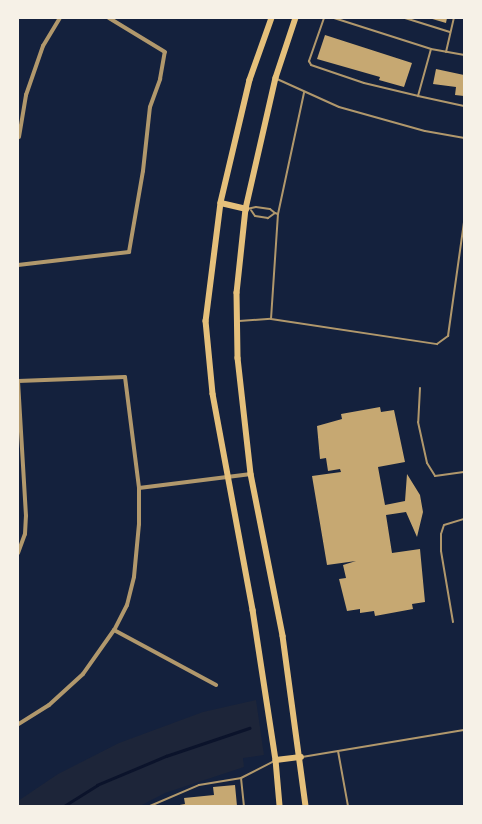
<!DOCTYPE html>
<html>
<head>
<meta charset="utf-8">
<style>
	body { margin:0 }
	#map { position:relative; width:482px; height:824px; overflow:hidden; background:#14213d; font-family:Poppins,sans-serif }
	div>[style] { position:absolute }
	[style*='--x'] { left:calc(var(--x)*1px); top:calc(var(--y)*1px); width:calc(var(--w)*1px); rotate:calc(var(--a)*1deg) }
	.green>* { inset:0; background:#1d2539 }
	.stream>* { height:2.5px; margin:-1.25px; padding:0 1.25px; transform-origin:1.25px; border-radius:1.25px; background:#0b132b }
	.building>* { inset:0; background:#c6a872 }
	.service>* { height:2px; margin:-1px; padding:0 1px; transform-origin:1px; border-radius:1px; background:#b1986c }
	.minor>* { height:4px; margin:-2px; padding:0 2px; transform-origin:2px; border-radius:2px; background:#b1986c }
	.secondary>* { height:5.5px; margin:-2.75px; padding:0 2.75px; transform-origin:2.75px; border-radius:2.75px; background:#e5c07b }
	span { translate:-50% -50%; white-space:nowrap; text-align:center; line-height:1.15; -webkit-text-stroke:4px #f6f1e7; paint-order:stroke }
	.frame { position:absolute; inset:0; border:19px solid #f6f1e7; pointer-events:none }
</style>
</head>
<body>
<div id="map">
	<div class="green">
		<i style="clip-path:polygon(256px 700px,264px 755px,243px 758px,244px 767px,165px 793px,140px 806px,18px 806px,18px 801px,58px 774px,119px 743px,203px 712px)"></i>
	</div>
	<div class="stream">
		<i style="--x:64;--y:806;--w:39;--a:-32"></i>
		<i style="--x:97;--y:785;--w:75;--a:-22.8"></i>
		<i style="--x:166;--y:756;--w:88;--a:-18.6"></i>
	</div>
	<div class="building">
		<i style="clip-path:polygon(429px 18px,447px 18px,446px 23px)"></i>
		<i style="clip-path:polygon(325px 35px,412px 63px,404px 87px,379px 80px,380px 77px,317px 59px)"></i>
		<i style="clip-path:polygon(436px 69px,464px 75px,464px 96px,455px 95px,456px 87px,433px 84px)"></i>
		<i style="clip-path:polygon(380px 407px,381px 412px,394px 410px,405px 462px,378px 467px,385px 505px,405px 501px,407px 474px,420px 495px,423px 512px,417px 537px,406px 512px,386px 515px,392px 553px,420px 549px,425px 602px,412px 604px,413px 609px,375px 616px,374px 611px,360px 613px,360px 609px,347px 611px,339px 579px,346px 578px,343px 565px,356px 561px,327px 565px,312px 476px,341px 472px,340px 469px,328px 471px,326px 458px,320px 459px,317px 426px,342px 419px,341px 414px)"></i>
		<i style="clip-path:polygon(235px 785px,237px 806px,174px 806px,185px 804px,184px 798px,214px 795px,213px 787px)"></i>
	</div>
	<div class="service">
		<i style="--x:324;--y:18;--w:46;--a:109.2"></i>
		<i style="--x:309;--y:61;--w:4;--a:63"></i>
		<i style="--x:311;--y:65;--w:56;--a:18.8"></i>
		<i style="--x:364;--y:83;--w:56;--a:13.5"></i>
		<i style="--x:334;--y:18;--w:102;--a:17.7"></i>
		<i style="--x:431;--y:49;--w:34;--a:10"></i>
		<i style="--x:405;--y:18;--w:47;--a:17.3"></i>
		<i style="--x:431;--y:49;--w:49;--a:105.5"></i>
		<i style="--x:418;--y:96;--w:47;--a:12.3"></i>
		<i style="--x:446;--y:52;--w:35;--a:-77"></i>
		<i style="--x:277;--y:79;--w:68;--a:24.3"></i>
		<i style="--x:339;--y:107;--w:89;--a:15.6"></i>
		<i style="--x:425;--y:131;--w:40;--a:10"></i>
		<i style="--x:247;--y:209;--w:9;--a:-13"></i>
		<i style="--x:256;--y:207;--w:14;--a:8"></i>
		<i style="--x:270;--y:209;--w:6;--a:39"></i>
		<i style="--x:275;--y:213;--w:9;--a:144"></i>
		<i style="--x:268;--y:218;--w:13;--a:-171"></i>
		<i style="--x:255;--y:216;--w:7;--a:-124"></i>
		<i style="--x:275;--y:213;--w:3;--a:18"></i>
		<i style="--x:278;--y:214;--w:124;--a:-77.9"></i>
		<i style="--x:271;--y:319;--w:105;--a:-86.2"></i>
		<i style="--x:239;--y:321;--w:32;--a:-4"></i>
		<i style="--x:271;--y:319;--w:168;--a:8.6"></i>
		<i style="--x:437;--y:344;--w:14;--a:-36"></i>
		<i style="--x:448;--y:336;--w:115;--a:-82"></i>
		<i style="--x:420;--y:388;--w:34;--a:93"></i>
		<i style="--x:418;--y:422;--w:42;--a:77.6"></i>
		<i style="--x:427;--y:463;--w:15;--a:58"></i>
		<i style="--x:435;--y:476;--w:29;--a:-8"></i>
		<i style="--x:453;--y:622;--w:72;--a:-99.6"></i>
		<i style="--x:441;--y:551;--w:17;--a:-90"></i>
		<i style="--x:441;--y:534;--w:9;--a:-72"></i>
		<i style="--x:444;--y:525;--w:21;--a:-17"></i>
		<i style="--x:338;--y:751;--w:56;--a:79.7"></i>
		<i style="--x:302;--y:757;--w:164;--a:-9.5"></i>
		<i style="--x:241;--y:778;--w:28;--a:84"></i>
		<i style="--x:150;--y:806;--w:53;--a:-23.2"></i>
		<i style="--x:199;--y:785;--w:43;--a:-9.5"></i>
		<i style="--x:241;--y:778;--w:37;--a:-27"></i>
	</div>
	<div class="minor">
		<i style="--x:19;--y:137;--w:43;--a:-80.5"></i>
		<i style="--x:26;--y:95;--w:52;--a:-70.9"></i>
		<i style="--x:43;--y:46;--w:33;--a:-59"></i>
		<i style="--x:18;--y:265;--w:112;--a:-6.7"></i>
		<i style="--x:129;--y:252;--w:82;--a:-80.2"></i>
		<i style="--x:143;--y:171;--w:64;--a:-83.8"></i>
		<i style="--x:150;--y:107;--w:30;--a:-70"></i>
		<i style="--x:160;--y:79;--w:27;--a:-80"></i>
		<i style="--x:165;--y:52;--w:66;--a:-148.7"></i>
		<i style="--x:139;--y:488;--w:113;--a:-7.1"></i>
		<i style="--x:18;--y:553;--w:20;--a:-70"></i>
		<i style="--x:25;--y:534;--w:18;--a:-87"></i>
		<i style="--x:26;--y:516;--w:135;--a:-93.4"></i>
		<i style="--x:18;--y:381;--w:107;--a:-2.1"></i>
		<i style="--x:125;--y:377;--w:112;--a:82.8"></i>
		<i style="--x:139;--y:488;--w:36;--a:90"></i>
		<i style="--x:139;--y:524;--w:53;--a:95.4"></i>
		<i style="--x:134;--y:577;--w:29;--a:104"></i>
		<i style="--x:127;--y:605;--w:28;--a:117"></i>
		<i style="--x:114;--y:630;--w:54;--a:125.2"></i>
		<i style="--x:83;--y:674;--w:46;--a:137.6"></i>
		<i style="--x:49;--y:705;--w:36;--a:148"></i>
		<i style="--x:114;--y:630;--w:116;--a:28.3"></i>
	</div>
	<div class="secondary">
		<i style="--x:272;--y:18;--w:66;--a:109.5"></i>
		<i style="--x:250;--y:80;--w:126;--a:103.3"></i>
		<i style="--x:221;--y:203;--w:119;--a:97.2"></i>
		<i style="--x:206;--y:321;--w:73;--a:84.5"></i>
		<i style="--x:213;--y:394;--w:220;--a:79.5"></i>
		<i style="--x:253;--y:610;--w:152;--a:81.3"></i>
		<i style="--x:276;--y:760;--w:46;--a:85"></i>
		<i style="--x:296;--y:18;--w:63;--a:108.4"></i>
		<i style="--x:276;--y:78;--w:134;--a:102.9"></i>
		<i style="--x:246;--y:209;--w:84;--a:96.1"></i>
		<i style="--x:237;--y:293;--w:65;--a:89.1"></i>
		<i style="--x:238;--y:358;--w:117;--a:83.6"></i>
		<i style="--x:251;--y:474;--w:165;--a:78.8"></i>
		<i style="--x:283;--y:636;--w:172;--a:82.3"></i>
		<i style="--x:221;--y:203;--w:26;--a:13"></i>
		<i style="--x:276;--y:760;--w:25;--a:-7"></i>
	</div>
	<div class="frame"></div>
</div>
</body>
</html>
